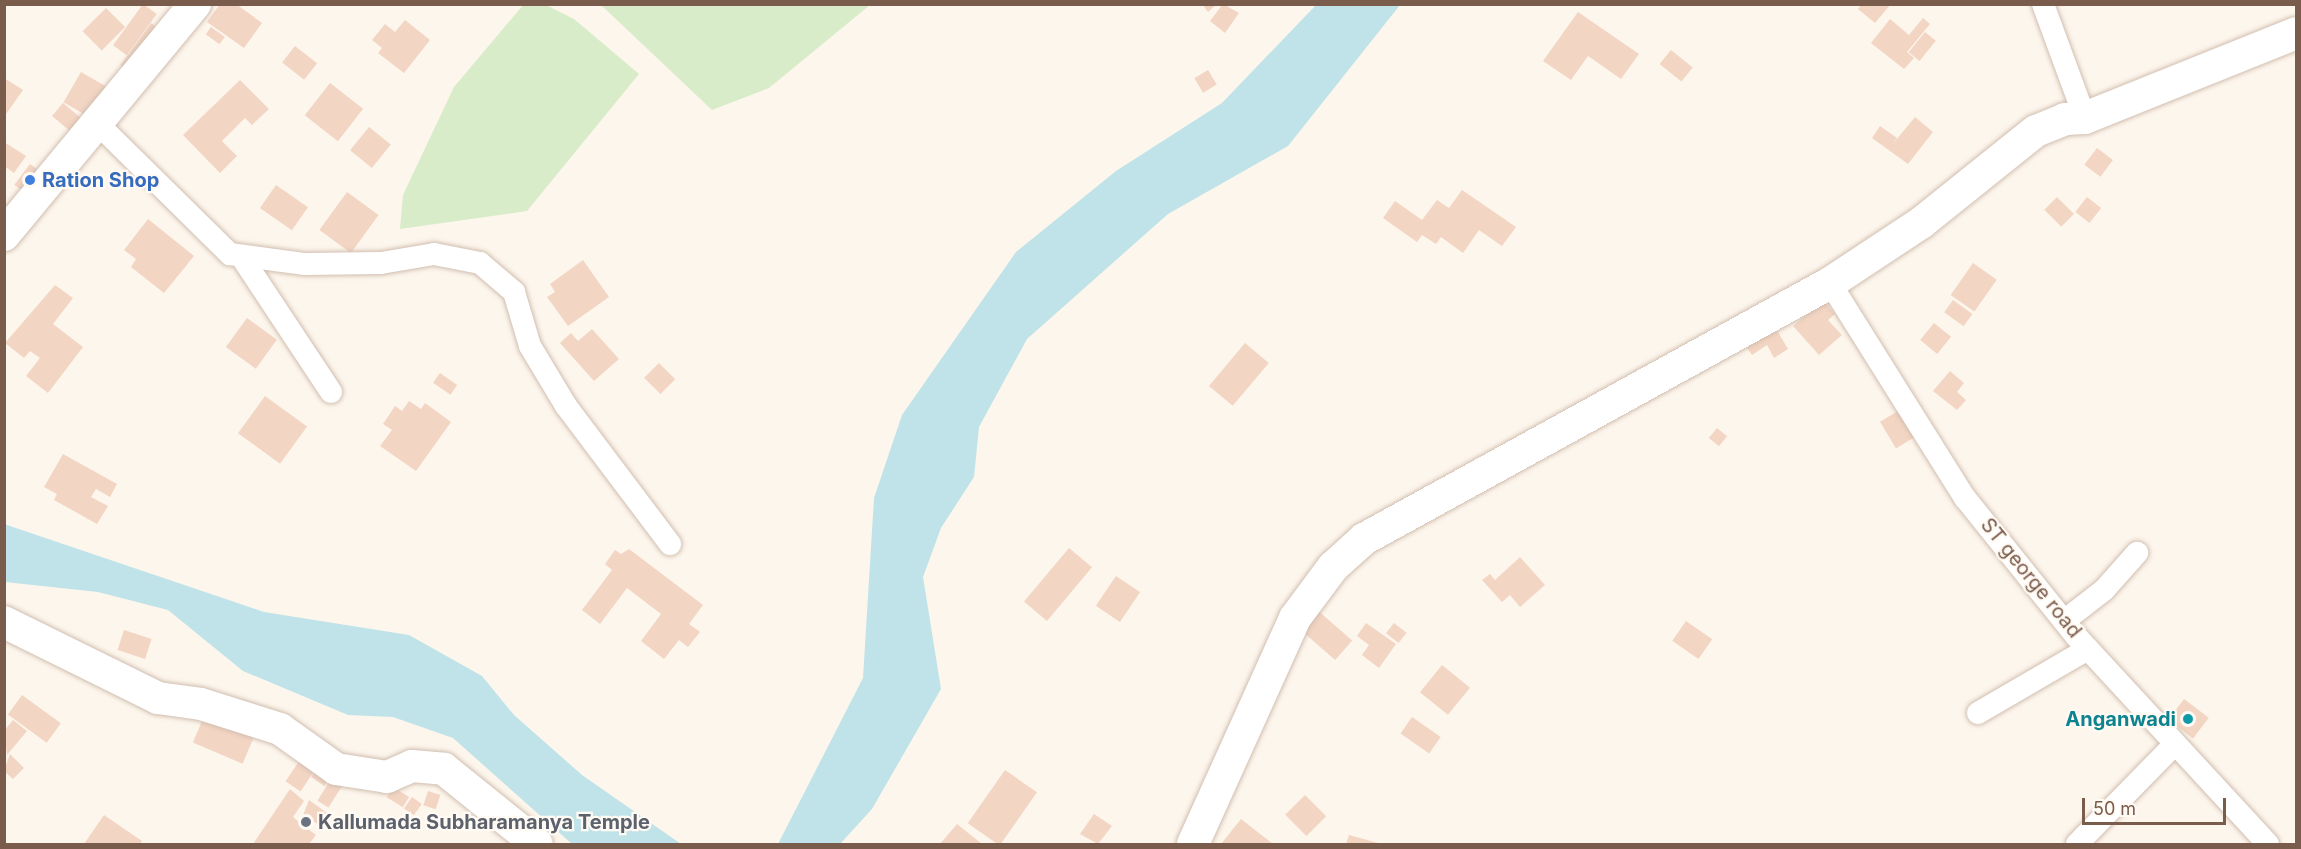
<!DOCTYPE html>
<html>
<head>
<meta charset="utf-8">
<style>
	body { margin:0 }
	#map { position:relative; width:2301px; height:849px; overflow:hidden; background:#fdf6ec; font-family:Inter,sans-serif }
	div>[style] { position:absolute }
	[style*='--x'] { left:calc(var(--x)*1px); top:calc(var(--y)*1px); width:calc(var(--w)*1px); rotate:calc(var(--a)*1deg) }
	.green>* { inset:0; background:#d8ecc9 }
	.water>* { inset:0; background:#bfe3e8 }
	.building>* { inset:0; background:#f3d5c3; transform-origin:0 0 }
	.roads { filter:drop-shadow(0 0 2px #d1beb0) drop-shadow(0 0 2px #d1beb0) }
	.street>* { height:22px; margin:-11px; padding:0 11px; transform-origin:11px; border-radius:11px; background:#fff }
	.secondary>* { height:32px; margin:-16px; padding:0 16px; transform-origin:16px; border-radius:16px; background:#fff }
	.dots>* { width:16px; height:16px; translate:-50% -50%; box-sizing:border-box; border:3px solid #fffaf3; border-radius:50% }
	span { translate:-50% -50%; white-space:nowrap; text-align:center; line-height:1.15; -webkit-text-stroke:4.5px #fffaf3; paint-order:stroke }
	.shop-label { font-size:20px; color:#366cbe; font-weight:700 }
	.left { translate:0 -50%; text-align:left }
	.street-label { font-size:20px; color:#7a5c4d }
	.culture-label { font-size:20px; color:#0d838f; font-weight:700 }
	.right { translate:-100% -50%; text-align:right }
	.worship-label { font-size:20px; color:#5b616d; font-weight:700 }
	.frame { position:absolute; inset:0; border:6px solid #7a5c4d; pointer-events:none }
	.scale { position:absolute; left:2082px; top:798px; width:144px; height:27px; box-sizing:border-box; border:3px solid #7a5c4d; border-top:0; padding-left:8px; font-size:18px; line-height:21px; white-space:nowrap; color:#7a5c4d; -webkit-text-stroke:4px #fffaf3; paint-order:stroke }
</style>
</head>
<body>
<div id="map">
	<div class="green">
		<i style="clip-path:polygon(524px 4px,546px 5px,574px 19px,639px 74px,527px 211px,400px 229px,403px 195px,454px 87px)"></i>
		<i style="clip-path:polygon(601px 5px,870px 5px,769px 88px,712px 110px)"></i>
	</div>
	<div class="water">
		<i style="clip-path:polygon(1316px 5px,1400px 5px,1288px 146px,1168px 214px,1027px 339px,979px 427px,974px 477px,941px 528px,923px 577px,941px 689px,872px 809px,840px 844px,778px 844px,863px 678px,874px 498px,902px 415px,1016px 252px,1116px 171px,1222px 103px)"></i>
		<i style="clip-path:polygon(4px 524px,264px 612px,409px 635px,482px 676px,514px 715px,582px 775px,681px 844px,572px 844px,453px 738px,393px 717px,348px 715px,243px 671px,168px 610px,98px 592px,5px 582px)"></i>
	</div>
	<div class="building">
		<i style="left:143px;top:4px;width:17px;height:51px;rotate:36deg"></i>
		<i style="clip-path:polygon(220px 4px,236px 4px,262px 23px,244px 48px,207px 22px)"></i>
		<i style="clip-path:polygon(1202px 4px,1217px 4px,1208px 12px)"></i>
		<i style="clip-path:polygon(1223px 4px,1239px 13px,1225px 33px,1210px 21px)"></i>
		<i style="clip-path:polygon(1862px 4px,1891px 4px,1875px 23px,1858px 9px)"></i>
		<i style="left:106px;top:8px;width:27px;height:33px;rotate:45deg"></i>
		<i style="clip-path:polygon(1578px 12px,1639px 54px,1621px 79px,1588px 56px,1571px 80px,1543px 61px)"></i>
		<i style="clip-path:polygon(1923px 18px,1930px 24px,1907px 52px,1914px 58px,1904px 69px,1871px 43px,1890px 19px,1909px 35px)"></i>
		<i style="clip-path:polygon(405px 20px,430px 40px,404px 73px,378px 53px,382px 48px,372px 40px,385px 24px,395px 32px)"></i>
		<i style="left:151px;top:23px;width:14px;height:52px;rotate:36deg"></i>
		<i style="left:211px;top:27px;width:17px;height:9px;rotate:36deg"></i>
		<i style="left:1925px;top:32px;width:14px;height:26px;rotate:39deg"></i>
		<i style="left:295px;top:46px;width:28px;height:21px;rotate:38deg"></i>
		<i style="left:1671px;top:50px;width:28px;height:18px;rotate:39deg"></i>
		<i style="left:1208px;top:70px;width:17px;height:16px;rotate:59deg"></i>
		<i style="left:81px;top:72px;width:30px;height:35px;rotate:30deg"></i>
		<i style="clip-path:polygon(4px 78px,23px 90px,4px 117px)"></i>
		<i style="clip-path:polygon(240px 80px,269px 109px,252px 125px,245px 118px,222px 141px,237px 156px,220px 173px,183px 135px)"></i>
		<i style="left:330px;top:83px;width:42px;height:41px;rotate:38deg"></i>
		<i style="left:63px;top:103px;width:30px;height:17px;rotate:40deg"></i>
		<i style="clip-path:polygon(1915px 117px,1933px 132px,1908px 164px,1872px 138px,1880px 126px,1897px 138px,1892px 145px)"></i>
		<i style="left:369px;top:127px;width:28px;height:30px;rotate:39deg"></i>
		<i style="clip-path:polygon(4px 142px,26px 156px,14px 173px,4px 166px)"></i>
		<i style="left:2097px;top:148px;width:20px;height:21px;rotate:37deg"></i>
		<i style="left:30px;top:164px;width:20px;height:26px;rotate:37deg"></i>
		<i style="left:276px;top:185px;width:39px;height:28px;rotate:35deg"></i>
		<i style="clip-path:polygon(1462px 190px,1516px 227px,1502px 246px,1479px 230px,1463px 253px,1441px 237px,1436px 244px,1422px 235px,1417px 242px,1383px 218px,1395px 201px,1422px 220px,1437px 200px,1449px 208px)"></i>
		<i style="left:347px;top:192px;width:39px;height:47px;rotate:36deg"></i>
		<i style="left:2057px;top:197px;width:24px;height:18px;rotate:45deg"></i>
		<i style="left:2087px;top:197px;width:18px;height:19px;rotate:38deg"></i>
		<i style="clip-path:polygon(148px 219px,194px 256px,164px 293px,131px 267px,136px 259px,124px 250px)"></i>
		<i style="clip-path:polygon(583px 260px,609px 297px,568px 326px,547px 297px,555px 292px,550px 284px)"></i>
		<i style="left:1973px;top:263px;width:29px;height:39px;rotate:35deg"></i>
		<i style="clip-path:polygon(55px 285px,73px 298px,53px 324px,83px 347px,48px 393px,26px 376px,40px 358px,30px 351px,24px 358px,5px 343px)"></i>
		<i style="clip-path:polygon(1823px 300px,1835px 314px,1828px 320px,1842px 335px,1819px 355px,1793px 326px)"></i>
		<i style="left:1953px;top:300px;width:24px;height:15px;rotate:36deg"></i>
		<i style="left:247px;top:318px;width:37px;height:36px;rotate:36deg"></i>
		<i style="left:1934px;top:323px;width:22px;height:22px;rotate:39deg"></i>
		<i style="clip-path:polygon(1775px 327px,1788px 349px,1774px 358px,1767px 345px,1752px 355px,1745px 345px)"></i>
		<i style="clip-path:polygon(592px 329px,619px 359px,594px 381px,560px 343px,571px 333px,578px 341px)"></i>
		<i style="left:1245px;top:343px;width:31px;height:56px;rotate:40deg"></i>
		<i style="left:659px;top:363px;width:23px;height:21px;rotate:45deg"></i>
		<i style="clip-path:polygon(1950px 371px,1964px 383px,1957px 392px,1966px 400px,1957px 410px,1933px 391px)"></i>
		<i style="left:440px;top:373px;width:21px;height:12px;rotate:35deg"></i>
		<i style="left:265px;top:396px;width:52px;height:46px;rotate:36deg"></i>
		<i style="clip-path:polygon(409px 401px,421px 409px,425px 403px,451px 422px,416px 471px,380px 446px,392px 430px,383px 424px,395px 406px,402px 411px)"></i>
		<i style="left:1898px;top:411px;width:31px;height:21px;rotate:59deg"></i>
		<i style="left:1717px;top:428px;width:13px;height:13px;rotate:39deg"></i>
		<i style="clip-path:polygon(63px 454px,117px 484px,110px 497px,96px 489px,91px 497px,108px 506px,97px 524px,54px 500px,57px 494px,44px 487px)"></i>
		<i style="left:1069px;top:548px;width:30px;height:70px;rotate:40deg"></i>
		<i style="clip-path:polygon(629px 549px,703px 605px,689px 624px,700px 632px,688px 647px,679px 640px,664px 659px,641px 641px,661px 614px,627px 588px,600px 624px,582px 610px,612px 570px,605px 564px,615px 550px,621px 554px)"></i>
		<i style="clip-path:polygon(1520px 557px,1545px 585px,1520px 607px,1510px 595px,1502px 602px,1482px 580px,1490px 574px,1495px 580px)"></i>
		<i style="left:1116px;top:576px;width:29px;height:36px;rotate:34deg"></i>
		<i style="left:1316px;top:609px;width:48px;height:26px;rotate:41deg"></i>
		<i style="left:1686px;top:621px;width:32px;height:24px;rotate:35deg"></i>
		<i style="clip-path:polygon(1366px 623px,1396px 644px,1379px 668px,1362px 655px,1369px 645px,1357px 636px)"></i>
		<i style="left:1394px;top:623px;width:16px;height:13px;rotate:38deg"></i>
		<i style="left:124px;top:630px;width:29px;height:21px;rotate:18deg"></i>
		<i style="left:1442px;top:665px;width:36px;height:35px;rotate:39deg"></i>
		<i style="left:22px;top:695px;width:48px;height:24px;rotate:36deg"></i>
		<i style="left:2184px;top:699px;width:31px;height:26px;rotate:37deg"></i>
		<i style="left:205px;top:714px;width:54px;height:31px;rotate:23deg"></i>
		<i style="left:1412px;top:717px;width:35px;height:20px;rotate:35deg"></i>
		<i style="clip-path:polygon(13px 720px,27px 731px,7px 755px,4px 731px)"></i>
		<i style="clip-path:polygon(10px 754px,24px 768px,13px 779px,4px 771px)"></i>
		<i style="left:304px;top:754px;width:18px;height:33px;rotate:34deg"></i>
		<i style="left:321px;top:763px;width:16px;height:17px;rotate:35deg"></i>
		<i style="left:1005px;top:770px;width:39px;height:65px;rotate:35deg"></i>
		<i style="left:336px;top:771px;width:13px;height:35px;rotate:32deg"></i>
		<i style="left:393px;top:787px;width:19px;height:12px;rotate:32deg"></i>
		<i style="clip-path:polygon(290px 789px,304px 801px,293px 817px,300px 823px,309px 800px,330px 815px,322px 827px,313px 821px,308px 829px,316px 835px,309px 844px,253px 844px)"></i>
		<i style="left:428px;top:791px;width:13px;height:15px;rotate:18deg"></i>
		<i style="left:1305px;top:795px;width:30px;height:28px;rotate:45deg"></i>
		<i style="left:412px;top:797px;width:12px;height:14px;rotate:35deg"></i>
		<i style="clip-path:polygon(1094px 814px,1112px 826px,1098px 844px,1080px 834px)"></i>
		<i style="clip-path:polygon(104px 815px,142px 841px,140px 844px,84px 844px)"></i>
		<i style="clip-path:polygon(1241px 819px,1273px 844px,1221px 844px)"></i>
		<i style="clip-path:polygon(957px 824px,982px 844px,940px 844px)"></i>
		<i style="clip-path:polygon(1349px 835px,1382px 844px,1346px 844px)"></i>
	</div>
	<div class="roads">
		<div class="street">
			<i style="--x:2043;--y:4;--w:121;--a:69.8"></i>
			<i style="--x:97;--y:123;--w:187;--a:44.6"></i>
			<i style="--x:230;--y:254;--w:76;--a:7.6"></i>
			<i style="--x:305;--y:264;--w:76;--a:-0.8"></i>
			<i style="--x:381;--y:263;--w:54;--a:-9.6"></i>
			<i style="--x:434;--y:254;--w:47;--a:11.1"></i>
			<i style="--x:480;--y:263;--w:45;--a:40.5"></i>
			<i style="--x:514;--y:292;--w:56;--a:73.5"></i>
			<i style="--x:530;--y:346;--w:70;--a:59"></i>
			<i style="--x:566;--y:406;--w:173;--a:53"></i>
			<i style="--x:241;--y:256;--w:163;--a:56.5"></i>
			<i style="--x:1830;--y:283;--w:254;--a:57.9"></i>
			<i style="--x:1965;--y:498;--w:177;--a:51.2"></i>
			<i style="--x:2076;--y:636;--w:283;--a:47.3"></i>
			<i style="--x:2064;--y:621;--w:51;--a:-37.8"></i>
			<i style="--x:2104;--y:590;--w:50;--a:-48.3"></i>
			<i style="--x:1978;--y:713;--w:127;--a:-30.2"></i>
			<i style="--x:2077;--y:844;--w:140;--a:-45.6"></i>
		</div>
		<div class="secondary">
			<i style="--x:4;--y:235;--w:300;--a:-50.4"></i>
			<i style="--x:4;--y:622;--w:172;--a:26.3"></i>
			<i style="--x:158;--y:698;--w:43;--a:7.9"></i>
			<i style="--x:201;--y:704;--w:83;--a:17.6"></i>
			<i style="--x:280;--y:729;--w:69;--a:35.5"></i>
			<i style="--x:336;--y:769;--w:52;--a:8.9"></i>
			<i style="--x:387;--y:777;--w:27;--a:-24"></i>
			<i style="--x:412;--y:766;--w:32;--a:5"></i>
			<i style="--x:444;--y:769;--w:119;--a:38.9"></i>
			<i style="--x:1193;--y:844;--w:248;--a:-65.7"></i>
			<i style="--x:1295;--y:618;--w:64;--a:-53.3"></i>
			<i style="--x:1333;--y:567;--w:42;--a:-42.1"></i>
			<i style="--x:1364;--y:539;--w:532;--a:-28.78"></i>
			<i style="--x:1830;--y:283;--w:109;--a:-33.4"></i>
			<i style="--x:1921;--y:223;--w:147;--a:-38.7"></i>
			<i style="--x:2036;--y:131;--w:31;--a:-22"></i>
			<i style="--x:2065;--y:119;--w:20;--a:-3"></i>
			<i style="--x:2085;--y:118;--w:227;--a:-21.9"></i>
		</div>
	</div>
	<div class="dots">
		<i style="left:30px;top:180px;background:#3f7fe0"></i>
		<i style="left:2188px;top:719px;background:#0f9aa8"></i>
		<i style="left:306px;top:822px;background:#6b7280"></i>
	</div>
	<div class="shop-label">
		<span class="left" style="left:42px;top:180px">Ration Shop</span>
	</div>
	<div class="street-label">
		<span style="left:2031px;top:578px;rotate:51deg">ST george road</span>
	</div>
	<div class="culture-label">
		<span class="right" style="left:2176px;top:719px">Anganwadi</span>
	</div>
	<div class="worship-label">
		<span class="left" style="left:318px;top:822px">Kallumada Subharamanya Temple</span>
	</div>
	<div class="frame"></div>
	<div class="scale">50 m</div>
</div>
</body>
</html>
